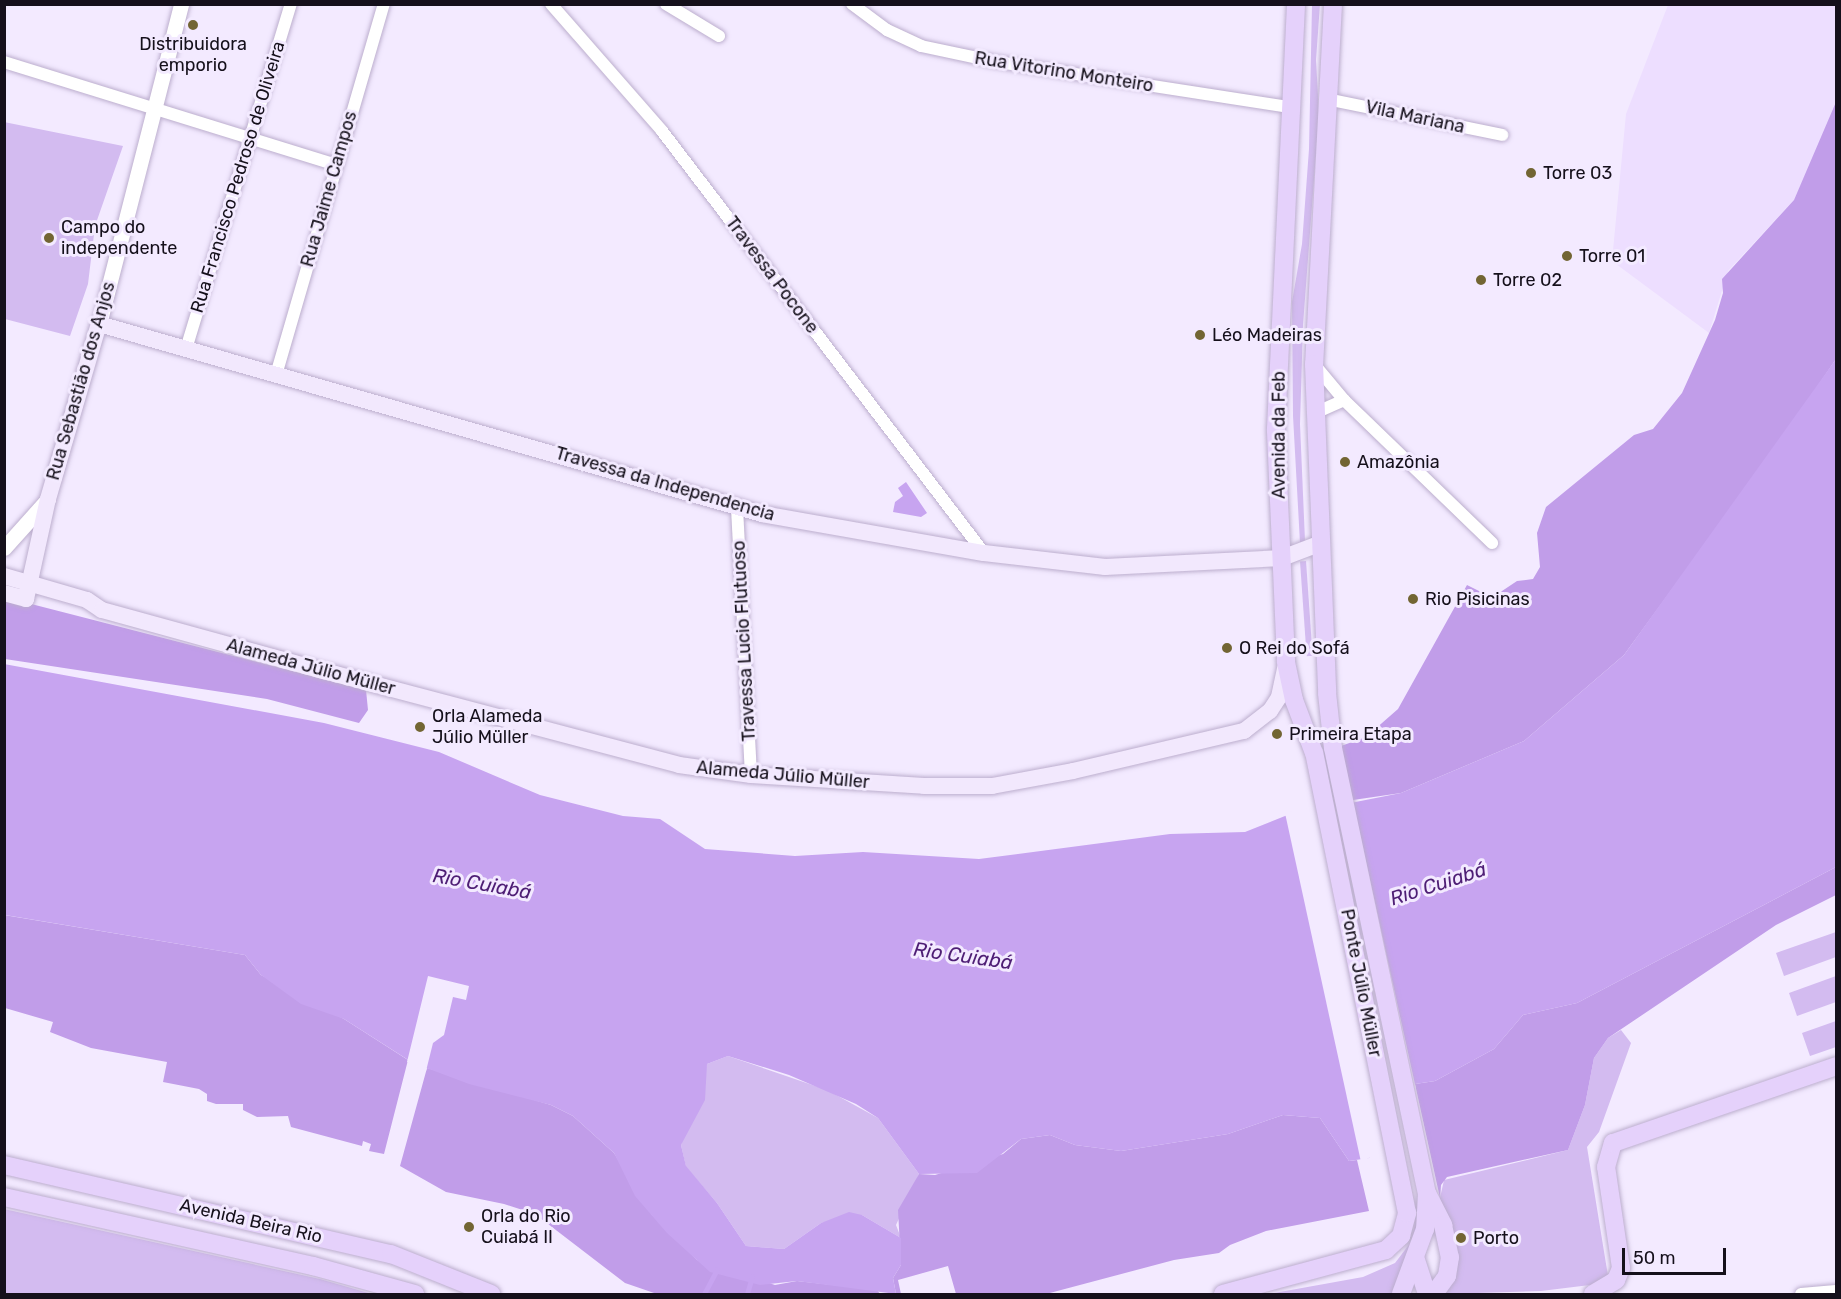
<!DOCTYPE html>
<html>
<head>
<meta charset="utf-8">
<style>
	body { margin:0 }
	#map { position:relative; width:1841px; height:1299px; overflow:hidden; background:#f3eaff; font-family:Rubik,sans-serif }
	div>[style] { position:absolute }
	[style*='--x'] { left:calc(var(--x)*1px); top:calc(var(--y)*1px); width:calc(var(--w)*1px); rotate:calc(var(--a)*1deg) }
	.built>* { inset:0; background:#eddeff }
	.green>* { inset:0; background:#d3bbf0; transform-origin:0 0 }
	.forest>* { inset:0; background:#c19de9 }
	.water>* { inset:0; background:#c7a4f0 }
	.pier>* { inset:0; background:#f3eaff }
	.stream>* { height:4.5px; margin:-2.25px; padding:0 2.25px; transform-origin:2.25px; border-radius:2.25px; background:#c7a4f0 }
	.roads { filter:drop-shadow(0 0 2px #bcaece) drop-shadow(0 0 2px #bcaece) }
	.minor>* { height:12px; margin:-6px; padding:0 6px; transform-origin:6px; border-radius:6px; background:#fff }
	.tertiary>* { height:15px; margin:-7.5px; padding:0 7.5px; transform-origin:7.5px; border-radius:7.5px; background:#fff }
	.secondary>* { height:16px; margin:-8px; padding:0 8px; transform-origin:8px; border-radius:8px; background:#f2e8fd }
	.primary>* { height:18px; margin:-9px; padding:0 9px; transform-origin:9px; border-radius:9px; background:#e5d1fb }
	.dots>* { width:16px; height:16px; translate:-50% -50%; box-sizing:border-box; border:3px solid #f3eaff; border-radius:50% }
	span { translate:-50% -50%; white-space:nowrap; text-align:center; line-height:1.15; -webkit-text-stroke:6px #f3eaff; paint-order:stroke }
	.poi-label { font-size:18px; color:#15101b }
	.left { translate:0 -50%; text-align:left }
	.street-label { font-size:18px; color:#15101b }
	.water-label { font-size:20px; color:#4e1e75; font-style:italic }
	.frame { position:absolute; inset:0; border:6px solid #15101b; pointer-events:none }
	.scale { position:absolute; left:1622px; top:1248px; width:104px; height:27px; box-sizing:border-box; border:3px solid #15101b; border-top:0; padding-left:8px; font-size:18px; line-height:21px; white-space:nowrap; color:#15101b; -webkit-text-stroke:4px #f3eaff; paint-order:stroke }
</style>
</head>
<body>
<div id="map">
	<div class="built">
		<i style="clip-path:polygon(1668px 5px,1836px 5px,1836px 102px,1832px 117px,1794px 200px,1728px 271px,1709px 333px,1612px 261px,1626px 114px)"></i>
	</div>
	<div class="green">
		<i style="clip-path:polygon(1320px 4px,1316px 60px,1319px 113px,1303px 325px,1300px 424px,1305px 541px,1300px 543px,1293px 416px,1292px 302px,1302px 244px,1309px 149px,1312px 5px)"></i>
		<i style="clip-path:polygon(4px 122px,123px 146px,95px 226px,88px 284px,70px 336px,5px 319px)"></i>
		<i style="left:1306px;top:561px;width:95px;height:6px;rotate:86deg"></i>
		<i style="clip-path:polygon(1836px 932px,1836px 957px,1784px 976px,1776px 953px)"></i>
		<i style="clip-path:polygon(1836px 976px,1836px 1002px,1797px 1016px,1789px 993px)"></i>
		<i style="clip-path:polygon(1836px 1021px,1836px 1047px,1810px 1056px,1802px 1033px)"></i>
		<i style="clip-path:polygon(1621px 1030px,1631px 1043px,1599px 1132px,1587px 1147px,1608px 1276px,1598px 1284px,1541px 1291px,1445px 1294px,1455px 1276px,1440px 1198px,1444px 1180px,1568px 1150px,1585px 1105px,1594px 1058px,1608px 1038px)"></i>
		<i style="clip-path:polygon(728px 1056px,827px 1090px,878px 1118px,919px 1174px,896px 1225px,901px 1238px,862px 1215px,821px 1223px,784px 1249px,746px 1246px,717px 1203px,686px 1167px,681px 1145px,707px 1064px)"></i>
		<i style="clip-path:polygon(1420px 1201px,1413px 1248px,1397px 1294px,1268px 1294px,1363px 1277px,1395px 1263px,1411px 1242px)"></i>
		<i style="clip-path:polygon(4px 1209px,320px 1279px,372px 1294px,5px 1294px)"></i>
	</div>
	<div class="forest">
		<i style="clip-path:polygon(1836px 102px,1836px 359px,1785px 434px,1624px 655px,1524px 741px,1401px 793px,1353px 800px,1341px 746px,1366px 737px,1398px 709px,1467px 585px,1487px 595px,1499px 593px,1517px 581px,1533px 579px,1540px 567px,1537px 533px,1546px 507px,1634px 435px,1653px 429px,1682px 393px,1715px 320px,1723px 293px,1722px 279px,1794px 200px)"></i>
		<i style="clip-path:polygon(4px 597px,366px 690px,368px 710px,359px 723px,267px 699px,5px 659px)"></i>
		<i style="clip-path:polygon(1836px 867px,1836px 895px,1776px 925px,1608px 1038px,1594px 1058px,1585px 1105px,1568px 1150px,1447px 1177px,1441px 1185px,1440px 1198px,1415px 1084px,1435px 1081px,1494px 1049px,1523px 1015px,1577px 1003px)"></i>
		<i style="clip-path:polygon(4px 915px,245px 955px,261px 975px,344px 1019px,408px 1060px,384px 1154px,369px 1151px,371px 1144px,363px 1141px,362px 1146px,291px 1127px,288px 1116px,257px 1117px,243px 1110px,243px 1104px,216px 1104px,207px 1101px,207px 1094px,199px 1089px,163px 1082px,167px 1062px,91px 1048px,50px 1032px,53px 1022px,5px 1008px)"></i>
		<i style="clip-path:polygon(427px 1068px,551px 1105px,573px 1116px,614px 1153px,652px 1215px,697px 1260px,775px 1285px,797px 1281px,877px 1290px,880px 1294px,657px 1294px,625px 1283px,535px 1214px,504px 1204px,446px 1192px,400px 1166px)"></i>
		<i style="clip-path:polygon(1283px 1115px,1320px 1118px,1349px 1161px,1357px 1160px,1369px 1211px,1266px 1231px,1230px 1245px,1219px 1253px,1174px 1260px,1046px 1294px,956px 1294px,948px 1266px,898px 1280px,901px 1294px,896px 1294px,893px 1278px,901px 1265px,898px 1210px,919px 1174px,935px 1175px,1003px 1154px,1021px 1139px,1050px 1135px,1075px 1145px,1121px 1151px,1228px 1134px)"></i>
	</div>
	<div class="water">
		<i style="clip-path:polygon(1836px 359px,1836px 867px,1577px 1003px,1523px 1015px,1494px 1049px,1435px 1081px,1415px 1084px,1369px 1158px,1349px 1161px,1320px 1118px,1283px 1115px,1228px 1134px,1121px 1151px,1075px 1145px,1050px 1135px,1021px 1139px,977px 1173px,919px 1174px,878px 1118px,856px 1104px,789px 1075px,728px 1056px,707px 1064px,705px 1100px,681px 1145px,686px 1166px,717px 1203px,746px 1246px,784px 1249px,821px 1223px,849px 1212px,862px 1215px,901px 1238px,901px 1265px,893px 1278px,896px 1294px,797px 1281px,760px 1285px,710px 1272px,667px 1233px,635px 1196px,614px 1153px,573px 1116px,551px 1105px,469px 1084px,413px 1063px,344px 1019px,301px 1004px,261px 975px,245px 955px,5px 915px,4px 664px,324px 723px,439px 752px,540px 795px,623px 816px,660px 819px,705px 849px,795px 856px,863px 852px,979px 859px,1170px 834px,1245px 832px,1285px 816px,1401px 793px,1524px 741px,1624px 655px)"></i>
		<i style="clip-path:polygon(906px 482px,927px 513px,921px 517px,893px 512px,895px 502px,903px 496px,898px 488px)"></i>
	</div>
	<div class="pier">
		<i style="clip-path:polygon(1352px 798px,1416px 1089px,1400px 1133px,1386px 1149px,1361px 1162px,1285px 813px)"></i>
		<i style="clip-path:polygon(428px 976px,469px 986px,466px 1000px,453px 997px,444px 1035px,433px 1043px,426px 1071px,407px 1062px)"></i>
	</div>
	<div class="stream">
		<i style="--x:704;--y:1294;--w:27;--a:-62"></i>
		<i style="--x:747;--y:1294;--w:18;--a:-74"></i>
	</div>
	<div class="roads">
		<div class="minor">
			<i style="--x:551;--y:4;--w:169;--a:48.8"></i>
			<i style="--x:662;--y:131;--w:531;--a:52.66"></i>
			<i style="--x:666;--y:4;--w:62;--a:31.1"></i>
			<i style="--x:852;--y:4;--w:44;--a:36.6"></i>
			<i style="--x:887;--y:30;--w:38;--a:25"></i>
			<i style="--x:921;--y:46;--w:73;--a:11.9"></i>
			<i style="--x:992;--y:61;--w:300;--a:8.8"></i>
			<i style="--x:4;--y:62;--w:348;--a:17.2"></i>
			<i style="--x:1327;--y:99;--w:179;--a:11.6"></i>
			<i style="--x:186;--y:349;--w:361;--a:-73.1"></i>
			<i style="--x:1314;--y:364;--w:47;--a:50.2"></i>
			<i style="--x:1344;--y:400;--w:206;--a:44"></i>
			<i style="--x:276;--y:375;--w:386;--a:-73.8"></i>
			<i style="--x:1315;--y:413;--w:32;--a:-24"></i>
			<i style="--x:737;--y:508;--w:267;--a:87"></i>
			<i style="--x:1801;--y:1294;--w:35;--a:-5"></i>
		</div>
		<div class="tertiary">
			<i style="--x:99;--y:324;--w:330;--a:-75.6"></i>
			<i style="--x:4;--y:548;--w:66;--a:-48.1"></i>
		</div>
		<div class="secondary">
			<i style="--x:4;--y:576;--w:86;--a:16.1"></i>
			<i style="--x:87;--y:600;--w:18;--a:34"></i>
			<i style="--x:102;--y:610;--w:230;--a:15.4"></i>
			<i style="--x:324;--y:671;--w:367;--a:14.8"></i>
			<i style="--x:679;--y:765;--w:73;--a:7.9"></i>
			<i style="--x:751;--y:775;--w:173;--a:3.6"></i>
			<i style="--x:924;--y:786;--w:68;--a:0"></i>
			<i style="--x:992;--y:786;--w:82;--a:-10.5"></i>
			<i style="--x:1073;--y:771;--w:176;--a:-13.2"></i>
			<i style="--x:1244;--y:731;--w:33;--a:-38"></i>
			<i style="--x:1270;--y:711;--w:17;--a:-57"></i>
			<i style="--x:1279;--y:697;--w:30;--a:-78"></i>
			<i style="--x:4;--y:593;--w:23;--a:15"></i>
			<i style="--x:26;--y:599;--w:102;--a:-77.6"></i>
			<i style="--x:48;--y:499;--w:182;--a:-73.8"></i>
			<i style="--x:99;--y:324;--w:690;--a:15.99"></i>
			<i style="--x:762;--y:514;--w:225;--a:10"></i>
			<i style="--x:984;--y:553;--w:122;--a:6.6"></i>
			<i style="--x:1105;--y:567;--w:177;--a:-2.9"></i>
			<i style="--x:1282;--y:558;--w:40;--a:-21"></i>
		</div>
		<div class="primary">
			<i style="--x:1333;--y:4;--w:361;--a:93"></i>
			<i style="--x:1314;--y:364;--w:329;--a:87.7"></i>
			<i style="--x:1327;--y:693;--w:55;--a:83.8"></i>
			<i style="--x:1333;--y:748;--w:455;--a:78.1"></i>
			<i style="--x:1427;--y:1193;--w:36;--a:93"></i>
			<i style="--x:1425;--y:1229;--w:69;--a:110.3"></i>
			<i style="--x:4;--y:1165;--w:397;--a:13"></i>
			<i style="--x:391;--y:1254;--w:108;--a:21.8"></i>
			<i style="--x:1428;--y:1195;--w:34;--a:63"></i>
			<i style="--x:1443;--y:1225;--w:33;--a:78"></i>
			<i style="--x:1450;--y:1257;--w:19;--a:99"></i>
			<i style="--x:1447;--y:1276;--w:22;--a:126"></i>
			<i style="--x:4;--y:1197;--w:317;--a:12.6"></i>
			<i style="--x:313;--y:1266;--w:106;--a:15.4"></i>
			<i style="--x:1415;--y:1257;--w:39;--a:72"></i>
			<i style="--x:1223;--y:1294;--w:169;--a:-15.1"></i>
			<i style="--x:1386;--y:1250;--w:21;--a:-43"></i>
			<i style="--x:1401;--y:1236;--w:24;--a:-75"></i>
			<i style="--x:1407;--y:1213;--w:469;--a:-101.4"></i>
			<i style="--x:1314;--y:753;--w:57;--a:-110.7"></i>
			<i style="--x:1294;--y:700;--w:40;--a:-102"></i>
			<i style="--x:1286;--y:661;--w:232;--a:-92.5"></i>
			<i style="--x:1276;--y:429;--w:425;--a:-87.3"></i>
			<i style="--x:1593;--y:1294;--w:27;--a:-31"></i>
			<i style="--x:1616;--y:1280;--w:13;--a:-67"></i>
			<i style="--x:1621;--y:1268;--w:102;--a:-98.4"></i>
			<i style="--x:1606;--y:1167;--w:25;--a:-74"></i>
			<i style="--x:1613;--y:1143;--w:236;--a:-19"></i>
		</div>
	</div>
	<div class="dots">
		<i style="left:193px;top:25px;background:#726533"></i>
		<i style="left:1531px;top:173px;background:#726533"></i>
		<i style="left:49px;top:238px;background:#726533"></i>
		<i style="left:1567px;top:256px;background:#726533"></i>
		<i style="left:1481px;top:280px;background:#726533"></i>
		<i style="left:1200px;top:335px;background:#726533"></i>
		<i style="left:1345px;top:462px;background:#726533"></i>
		<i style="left:1413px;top:599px;background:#726533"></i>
		<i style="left:1227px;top:648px;background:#726533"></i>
		<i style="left:420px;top:727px;background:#726533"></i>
		<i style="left:1277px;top:734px;background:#726533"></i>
		<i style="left:469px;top:1227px;background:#726533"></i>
		<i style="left:1461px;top:1238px;background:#726533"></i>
	</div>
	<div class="poi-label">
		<span style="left:193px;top:55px">Distribuidora<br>emporio</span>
		<span class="left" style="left:1543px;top:173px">Torre 03</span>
		<span class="left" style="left:61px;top:238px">Campo do<br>independente</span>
		<span class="left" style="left:1579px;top:256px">Torre 01</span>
		<span class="left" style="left:1493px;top:280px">Torre 02</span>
		<span class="left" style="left:1212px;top:335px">Léo Madeiras</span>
		<span class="left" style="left:1357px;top:462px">Amazônia</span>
		<span class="left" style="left:1425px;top:599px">Rio Pisicinas</span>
		<span class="left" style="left:1239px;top:648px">O Rei do Sofá</span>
		<span class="left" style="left:432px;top:727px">Orla Alameda<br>Júlio Müller</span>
		<span class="left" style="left:1289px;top:734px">Primeira Etapa</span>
		<span class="left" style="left:481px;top:1227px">Orla do Rio<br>Cuiabá II</span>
		<span class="left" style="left:1473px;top:1238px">Porto</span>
	</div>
	<div class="street-label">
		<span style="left:1064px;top:72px;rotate:9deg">Rua Vitorino Monteiro</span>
		<span style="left:1415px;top:117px;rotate:12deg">Vila Mariana</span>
		<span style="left:238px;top:177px;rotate:-73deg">Rua Francisco Pedroso de Oliveira</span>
		<span style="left:329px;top:189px;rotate:-74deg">Rua Jaime Campos</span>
		<span style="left:772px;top:275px;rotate:53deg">Travessa Pocone</span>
		<span style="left:81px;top:381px;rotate:-74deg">Rua Sebastião dos Anjos</span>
		<span style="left:1279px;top:435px;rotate:-90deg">Avenida da Feb</span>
		<span style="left:665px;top:484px;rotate:16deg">Travessa da Independencia</span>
		<span style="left:744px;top:641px;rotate:-93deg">Travessa Lucio Flutuoso</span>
		<span style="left:311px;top:667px;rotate:15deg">Alameda Júlio Müller</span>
		<span style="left:783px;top:775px;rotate:5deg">Alameda Júlio Müller</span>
		<span style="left:1361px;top:983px;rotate:79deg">Ponte Júlio Müller</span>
		<span style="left:251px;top:1221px;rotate:13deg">Avenida Beira Rio</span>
	</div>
	<div class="water-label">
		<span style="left:482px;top:884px;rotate:10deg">Rio Cuiabá</span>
		<span style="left:1438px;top:884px;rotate:-18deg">Rio Cuiabá</span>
		<span style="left:963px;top:956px;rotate:8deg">Rio Cuiabá</span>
	</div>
	<div class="frame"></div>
	<div class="scale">50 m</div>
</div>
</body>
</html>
